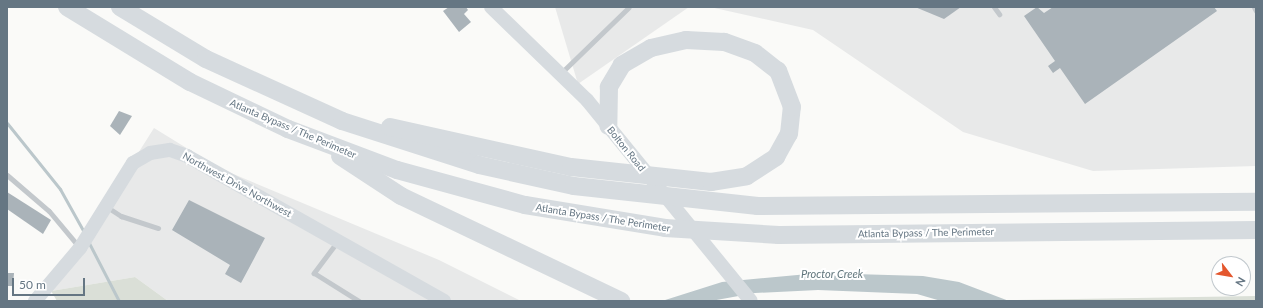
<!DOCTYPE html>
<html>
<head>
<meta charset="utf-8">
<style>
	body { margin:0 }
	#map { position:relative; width:1263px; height:308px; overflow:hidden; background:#fafaf8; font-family:Lato,sans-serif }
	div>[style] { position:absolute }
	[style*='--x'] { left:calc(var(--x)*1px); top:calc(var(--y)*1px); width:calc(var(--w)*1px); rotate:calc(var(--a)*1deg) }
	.built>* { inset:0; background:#e8e9e9 }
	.green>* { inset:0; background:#dadfd7 }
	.water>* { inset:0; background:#bbc7cb }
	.stream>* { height:3px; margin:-1.5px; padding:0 1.5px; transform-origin:1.5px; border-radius:1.5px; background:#bbc7cb }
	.building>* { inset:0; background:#aab3b9 }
	.lane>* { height:5px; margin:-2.5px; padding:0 2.5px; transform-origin:2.5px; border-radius:2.5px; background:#c3c8cc }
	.secondary>* { height:14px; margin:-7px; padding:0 7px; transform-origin:7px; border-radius:7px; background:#d6dbdf }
	.highway>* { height:18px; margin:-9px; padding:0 9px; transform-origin:9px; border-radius:9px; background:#d6dbdf }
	span { translate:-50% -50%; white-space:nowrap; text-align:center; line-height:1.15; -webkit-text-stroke:4px #fff; paint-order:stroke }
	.street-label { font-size:10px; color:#657683 }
	.water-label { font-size:11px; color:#60757c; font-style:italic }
	.frame { position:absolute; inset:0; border:8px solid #657683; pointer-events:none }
	.north { position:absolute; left:1211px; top:256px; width:40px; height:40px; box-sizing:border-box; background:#fff; border:1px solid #c1c8cd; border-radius:50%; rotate:121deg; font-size:11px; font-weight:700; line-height:16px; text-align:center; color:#657683 }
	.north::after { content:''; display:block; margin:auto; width:14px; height:18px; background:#e4572e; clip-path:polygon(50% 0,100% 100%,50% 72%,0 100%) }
	.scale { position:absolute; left:12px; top:278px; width:73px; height:18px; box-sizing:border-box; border:2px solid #657683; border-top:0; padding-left:5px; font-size:12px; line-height:14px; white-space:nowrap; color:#657683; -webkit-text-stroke:3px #fff; paint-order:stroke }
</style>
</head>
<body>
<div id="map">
	<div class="built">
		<i style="clip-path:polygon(555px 7px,689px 7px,578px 84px)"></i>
		<i style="clip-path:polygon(710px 7px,1256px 7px,1256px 166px,1093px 171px,963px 132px,813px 30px)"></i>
		<i style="clip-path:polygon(154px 128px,219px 168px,439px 260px,521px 301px,168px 301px,135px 277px,51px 291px)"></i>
	</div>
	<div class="green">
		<i style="clip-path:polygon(135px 277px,168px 301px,57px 301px,51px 291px)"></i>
		<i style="clip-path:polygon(1256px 296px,1256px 301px,898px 301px,1013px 300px)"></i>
	</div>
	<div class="water">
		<i style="clip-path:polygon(819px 273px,923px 276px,959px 282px,1009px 301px,941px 301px,917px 294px,818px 290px,755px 293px,711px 301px,662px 301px,722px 282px)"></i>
	</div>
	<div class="stream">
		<i style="--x:7;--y:123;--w:85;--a:51.2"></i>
		<i style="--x:60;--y:189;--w:51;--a:60.9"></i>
		<i style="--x:89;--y:243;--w:65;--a:62.7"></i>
	</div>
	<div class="building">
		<i style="clip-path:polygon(449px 7px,466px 7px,468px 10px,464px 14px,471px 22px,459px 32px,443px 11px)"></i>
		<i style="clip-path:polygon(915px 7px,961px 7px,944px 19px)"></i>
		<i style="clip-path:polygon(1037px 7px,1044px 13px,1053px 7px,1214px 7px,1217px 11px,1085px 104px,1060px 68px,1053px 73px,1048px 66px,1055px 61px,1024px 16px)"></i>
		<i style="clip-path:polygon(119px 111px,132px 116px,120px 135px,110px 126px)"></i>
		<i style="clip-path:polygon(7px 192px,51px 220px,43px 234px,7px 209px)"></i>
		<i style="clip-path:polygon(189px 200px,265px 238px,241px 283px,225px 274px,230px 265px,172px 230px)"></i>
		<i style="clip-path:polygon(7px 273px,14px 273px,13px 286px,7px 286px)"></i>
	</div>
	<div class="lane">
		<i style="--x:994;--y:7;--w:9;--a:54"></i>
		<i style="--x:1254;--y:7;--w:4;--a:63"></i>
		<i style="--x:562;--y:72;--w:93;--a:-44.1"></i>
		<i style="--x:7;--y:175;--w:55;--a:40.6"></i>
		<i style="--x:49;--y:211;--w:48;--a:50"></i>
		<i style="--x:107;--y:207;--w:17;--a:33"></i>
		<i style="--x:121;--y:216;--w:39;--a:18"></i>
		<i style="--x:337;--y:242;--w:39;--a:127"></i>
		<i style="--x:314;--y:273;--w:53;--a:31.9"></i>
	</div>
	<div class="secondary">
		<i style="--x:491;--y:7;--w:134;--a:44.1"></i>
		<i style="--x:587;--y:100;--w:259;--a:50.8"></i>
		<i style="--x:35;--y:301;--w:70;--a:-49.7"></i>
		<i style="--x:80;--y:248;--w:100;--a:-58.1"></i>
		<i style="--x:133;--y:163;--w:20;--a:-30"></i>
		<i style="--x:150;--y:153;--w:20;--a:-9"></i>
		<i style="--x:170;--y:150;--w:18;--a:19"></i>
		<i style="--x:187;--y:156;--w:295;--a:29.4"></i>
	</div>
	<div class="highway">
		<i style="--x:67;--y:7;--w:144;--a:31.4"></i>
		<i style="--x:190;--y:82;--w:109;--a:25.6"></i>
		<i style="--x:288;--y:129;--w:116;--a:20.6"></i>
		<i style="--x:397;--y:170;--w:133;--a:15.3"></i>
		<i style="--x:525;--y:205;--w:142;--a:9.3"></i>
		<i style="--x:665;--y:228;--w:114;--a:3.5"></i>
		<i style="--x:779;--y:235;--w:477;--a:-0.6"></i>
		<i style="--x:120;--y:7;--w:100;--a:31.2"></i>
		<i style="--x:206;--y:59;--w:149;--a:24.5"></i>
		<i style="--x:342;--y:121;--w:144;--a:17.8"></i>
		<i style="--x:479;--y:165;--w:97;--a:12.5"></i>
		<i style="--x:574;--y:186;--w:185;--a:6.2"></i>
		<i style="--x:758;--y:206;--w:498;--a:-0.5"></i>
		<i style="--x:390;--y:127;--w:185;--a:12.5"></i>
		<i style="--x:571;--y:167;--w:141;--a:6.1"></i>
		<i style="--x:711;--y:182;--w:36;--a:-9"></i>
		<i style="--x:747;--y:176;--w:35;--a:-33"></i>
		<i style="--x:776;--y:157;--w:26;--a:-61"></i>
		<i style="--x:789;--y:134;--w:27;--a:-84"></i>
		<i style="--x:792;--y:107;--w:39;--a:-111"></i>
		<i style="--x:778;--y:71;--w:29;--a:-142"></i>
		<i style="--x:755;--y:53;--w:33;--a:-160"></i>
		<i style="--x:724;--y:42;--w:38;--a:-177"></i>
		<i style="--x:686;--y:40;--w:36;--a:167"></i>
		<i style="--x:651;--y:48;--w:34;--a:150"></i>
		<i style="--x:622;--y:65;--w:26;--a:121"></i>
		<i style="--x:609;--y:87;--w:39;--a:91"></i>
		<i style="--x:340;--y:156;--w:73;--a:33.3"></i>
		<i style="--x:401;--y:196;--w:244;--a:25.5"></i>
	</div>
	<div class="street-label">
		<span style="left:293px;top:129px;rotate:23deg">Atlanta Bypass / The Perimeter</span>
		<span style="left:626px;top:149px;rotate:51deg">Bolton Road</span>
		<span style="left:237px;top:185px;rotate:29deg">Northwest Drive Northwest</span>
		<span style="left:603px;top:218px;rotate:9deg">Atlanta Bypass / The Perimeter</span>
		<span style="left:926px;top:233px;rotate:-1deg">Atlanta Bypass / The Perimeter</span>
	</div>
	<div class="water-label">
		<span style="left:832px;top:274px">Proctor Creek</span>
	</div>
	<div class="frame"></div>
	<div class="north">N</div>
	<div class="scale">50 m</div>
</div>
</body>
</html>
